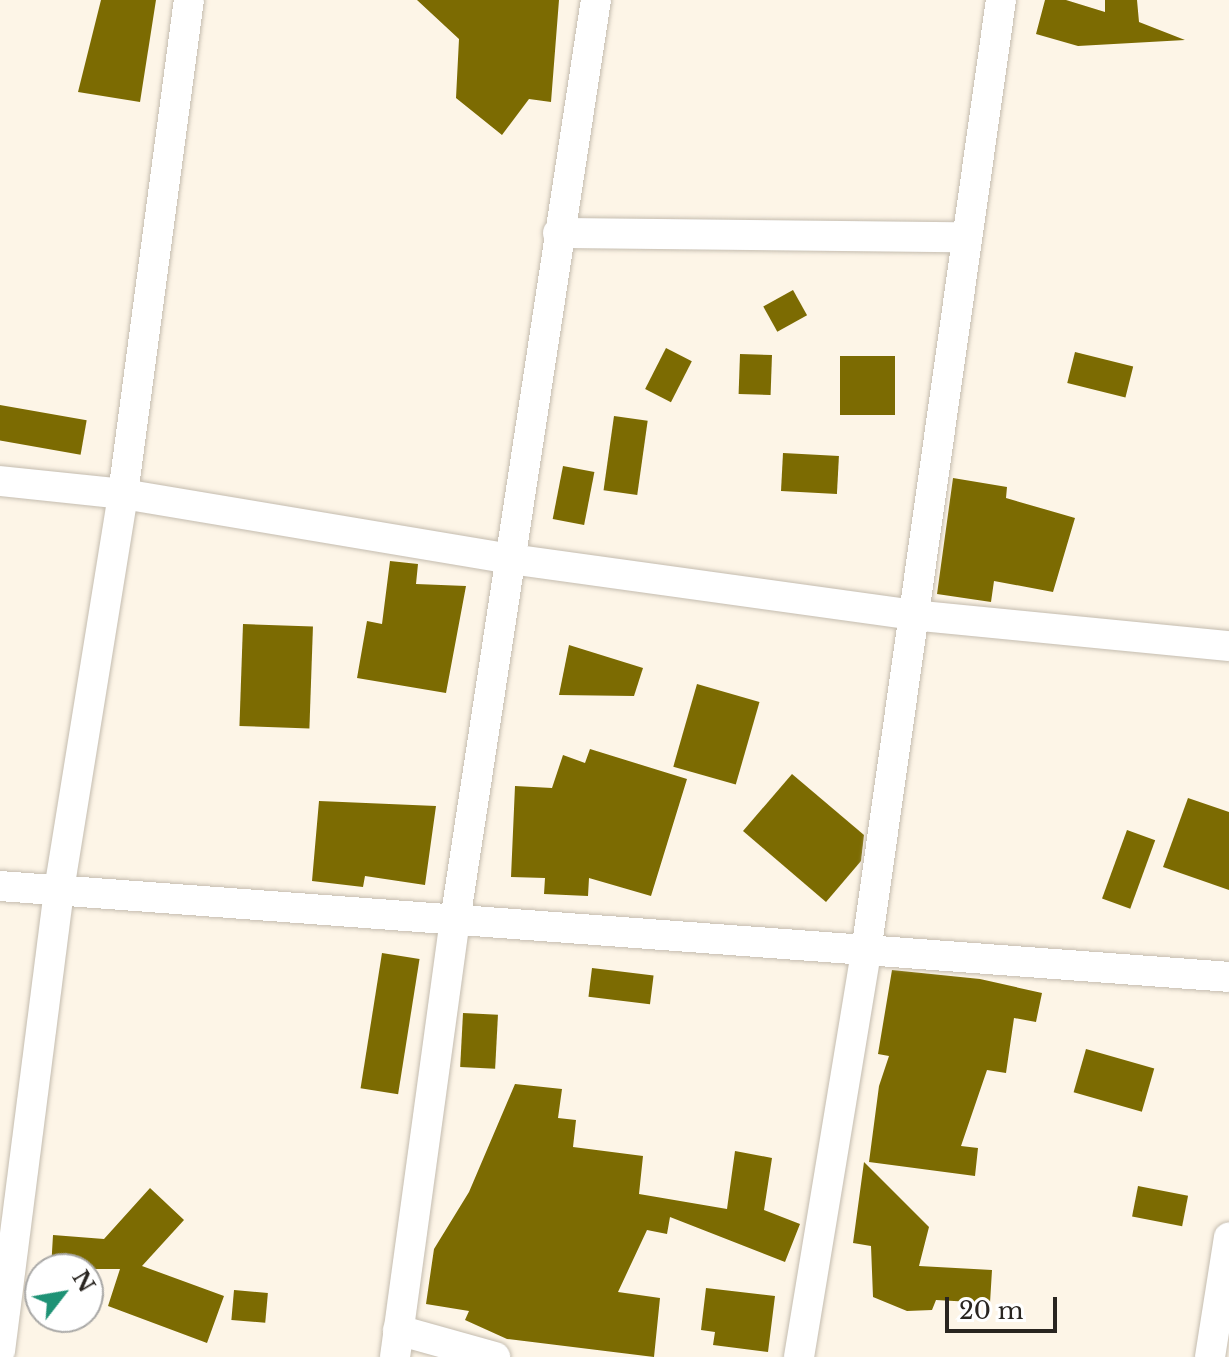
<!DOCTYPE html>
<html>
<head>
<meta charset="utf-8">
<style>
	body { margin:0 }
	#map { position:relative; width:1229px; height:1357px; overflow:hidden; background:#fdf5e7; font-family:"Libre Baskerville",serif }
	div>[style] { position:absolute }
	[style*='--x'] { left:calc(var(--x)*1px); top:calc(var(--y)*1px); width:calc(var(--w)*1px); rotate:calc(var(--a)*1deg) }
	.building>* { inset:0; background:#7c6b02; transform-origin:0 0 }
	.roads { filter:drop-shadow(0 0 2px #c4bcaf) drop-shadow(0 0 2px #c4bcaf) }
	.street>* { height:30px; margin:-15px; padding:0 15px; transform-origin:15px; border-radius:15px; background:#fff }
	span { translate:-50% -50%; white-space:nowrap; text-align:center; line-height:1.15; -webkit-text-stroke:8px #fff; paint-order:stroke }
	.north { position:absolute; left:24px; top:1253px; width:80px; height:80px; box-sizing:border-box; background:#fff; border:2px solid #a9a8a6; border-radius:50%; rotate:59deg; font-size:22px; font-weight:700; line-height:32px; text-align:center; color:#292520 }
	.north::after { content:''; display:block; margin:auto; width:28px; height:36px; background:#1e9275; clip-path:polygon(50% 0,100% 100%,50% 72%,0 100%) }
	.scale { position:absolute; left:945px; top:1297px; width:112px; height:36px; box-sizing:border-box; border:4px solid #292520; border-top:0; padding-left:10px; font-size:24px; line-height:28px; white-space:nowrap; color:#292520; -webkit-text-stroke:6px #fff; paint-order:stroke }
</style>
</head>
<body>
<div id="map">
	<div class="building">
		<i style="clip-path:polygon(101px 0,156px 0,140px 102px,78px 92px)"></i>
		<i style="clip-path:polygon(417px 0,559px 0,551px 102px,529px 99px,502px 135px,456px 98px,459px 39px)"></i>
		<i style="clip-path:polygon(1045px 0,1066px 0,1105px 12px,1105px 0,1137px 0,1139px 22px,1185px 40px,1078px 46px,1036px 34px)"></i>
		<i style="left:793px;top:290px;width:29px;height:34px;rotate:61deg"></i>
		<i style="left:666px;top:348px;width:29px;height:46px;rotate:27deg"></i>
		<i style="left:1075px;top:352px;width:60px;height:32px;rotate:14deg"></i>
		<i style="left:740px;top:354px;width:32px;height:40px;rotate:2deg"></i>
		<i style="left:840px;top:356px;width:55px;height:59px"></i>
		<i style="left:0;top:405px;width:88px;height:35px;rotate:10deg"></i>
		<i style="left:614px;top:416px;width:34px;height:75px;rotate:8deg"></i>
		<i style="left:783px;top:453px;width:56px;height:38px;rotate:3deg"></i>
		<i style="left:563px;top:466px;width:32px;height:54px;rotate:11deg"></i>
		<i style="clip-path:polygon(953px 478px,1007px 487px,1006px 498px,1075px 518px,1053px 592px,994px 581px,991px 602px,937px 594px)"></i>
		<i style="clip-path:polygon(390px 561px,418px 564px,416px 584px,466px 586px,446px 693px,357px 678px,367px 621px,382px 624px)"></i>
		<i style="left:243px;top:624px;width:70px;height:102px;rotate:2deg"></i>
		<i style="clip-path:polygon(569px 645px,643px 668px,634px 696px,559px 695px)"></i>
		<i style="left:697px;top:684px;width:65px;height:86px;rotate:16deg"></i>
		<i style="clip-path:polygon(590px 749px,687px 779px,651px 896px,589px 878px,588px 896px,544px 894px,545px 878px,511px 877px,515px 786px,552px 788px,563px 755px,585px 763px)"></i>
		<i style="clip-path:polygon(792px 774px,864px 835px,861px 861px,826px 902px,743px 831px)"></i>
		<i style="clip-path:polygon(1188px 798px,1229px 812px,1229px 890px,1163px 867px)"></i>
		<i style="clip-path:polygon(319px 801px,436px 806px,425px 885px,365px 876px,363px 887px,312px 881px)"></i>
		<i style="left:1127px;top:830px;width:30px;height:73px;rotate:20deg"></i>
		<i style="left:382px;top:953px;width:38px;height:137px;rotate:9deg"></i>
		<i style="left:592px;top:968px;width:62px;height:29px;rotate:7deg"></i>
		<i style="clip-path:polygon(892px 970px,980px 979px,1042px 993px,1036px 1022px,1014px 1018px,1006px 1073px,987px 1070px,961px 1146px,978px 1148px,975px 1176px,869px 1162px,879px 1086px,889px 1056px,878px 1054px)"></i>
		<i style="left:463px;top:1013px;width:35px;height:54px;rotate:3deg"></i>
		<i style="left:1086px;top:1049px;width:71px;height:45px;rotate:16deg"></i>
		<i style="clip-path:polygon(515px 1084px,562px 1089px,558px 1118px,576px 1120px,573px 1147px,643px 1156px,639px 1194px,727px 1209px,735px 1151px,772px 1158px,764px 1210px,800px 1224px,785px 1262px,670px 1217px,667px 1234px,647px 1230px,618px 1292px,660px 1298px,654px 1357px,507px 1339px,465px 1320px,469px 1311px,426px 1304px,434px 1249px,469px 1192px)"></i>
		<i style="clip-path:polygon(864px 1162px,929px 1227px,919px 1266px,992px 1270px,990px 1303px,936px 1300px,932px 1310px,907px 1311px,873px 1297px,871px 1246px,853px 1243px)"></i>
		<i style="left:1138px;top:1186px;width:51px;height:31px;rotate:11deg"></i>
		<i style="clip-path:polygon(150px 1188px,184px 1220px,142px 1266px,224px 1296px,207px 1343px,108px 1306px,120px 1269px,51px 1269px,53px 1235px,104px 1239px)"></i>
		<i style="clip-path:polygon(706px 1288px,775px 1296px,768px 1352px,713px 1345px,715px 1332px,701px 1330px)"></i>
		<i style="left:234px;top:1290px;width:34px;height:30px;rotate:5deg"></i>
	</div>
	<div class="roads">
		<div class="street">
			<i style="--x:558;--y:233;--w:407;--a:0.6"></i>
			<i style="--x:0;--y:481;--w:124;--a:6"></i>
			<i style="--x:123;--y:494;--w:392;--a:9.5"></i>
			<i style="--x:510;--y:559;--w:405;--a:7.9"></i>
			<i style="--x:911;--y:615;--w:320;--a:5.6"></i>
			<i style="--x:0;--y:886;--w:1232;--a:4.23"></i>
			<i style="--x:398;--y:1330;--w:101;--a:15.6"></i>
			<i style="--x:0;--y:1351;--w:465;--a:-82.7"></i>
			<i style="--x:59;--y:890;--w:401;--a:-80.8"></i>
			<i style="--x:123;--y:494;--w:498;--a:-82.4"></i>
			<i style="--x:395;--y:1357;--w:440;--a:-82.2"></i>
			<i style="--x:455;--y:921;--w:932;--a:-81.3"></i>
			<i style="--x:799;--y:1357;--w:411;--a:-80.6"></i>
			<i style="--x:866;--y:952;--w:962;--a:-81.93"></i>
			<i style="--x:1210;--y:1357;--w:121;--a:-81"></i>
		</div>
	</div>
	<div class="north">N</div>
	<div class="scale">20 m</div>
</div>
</body>
</html>
